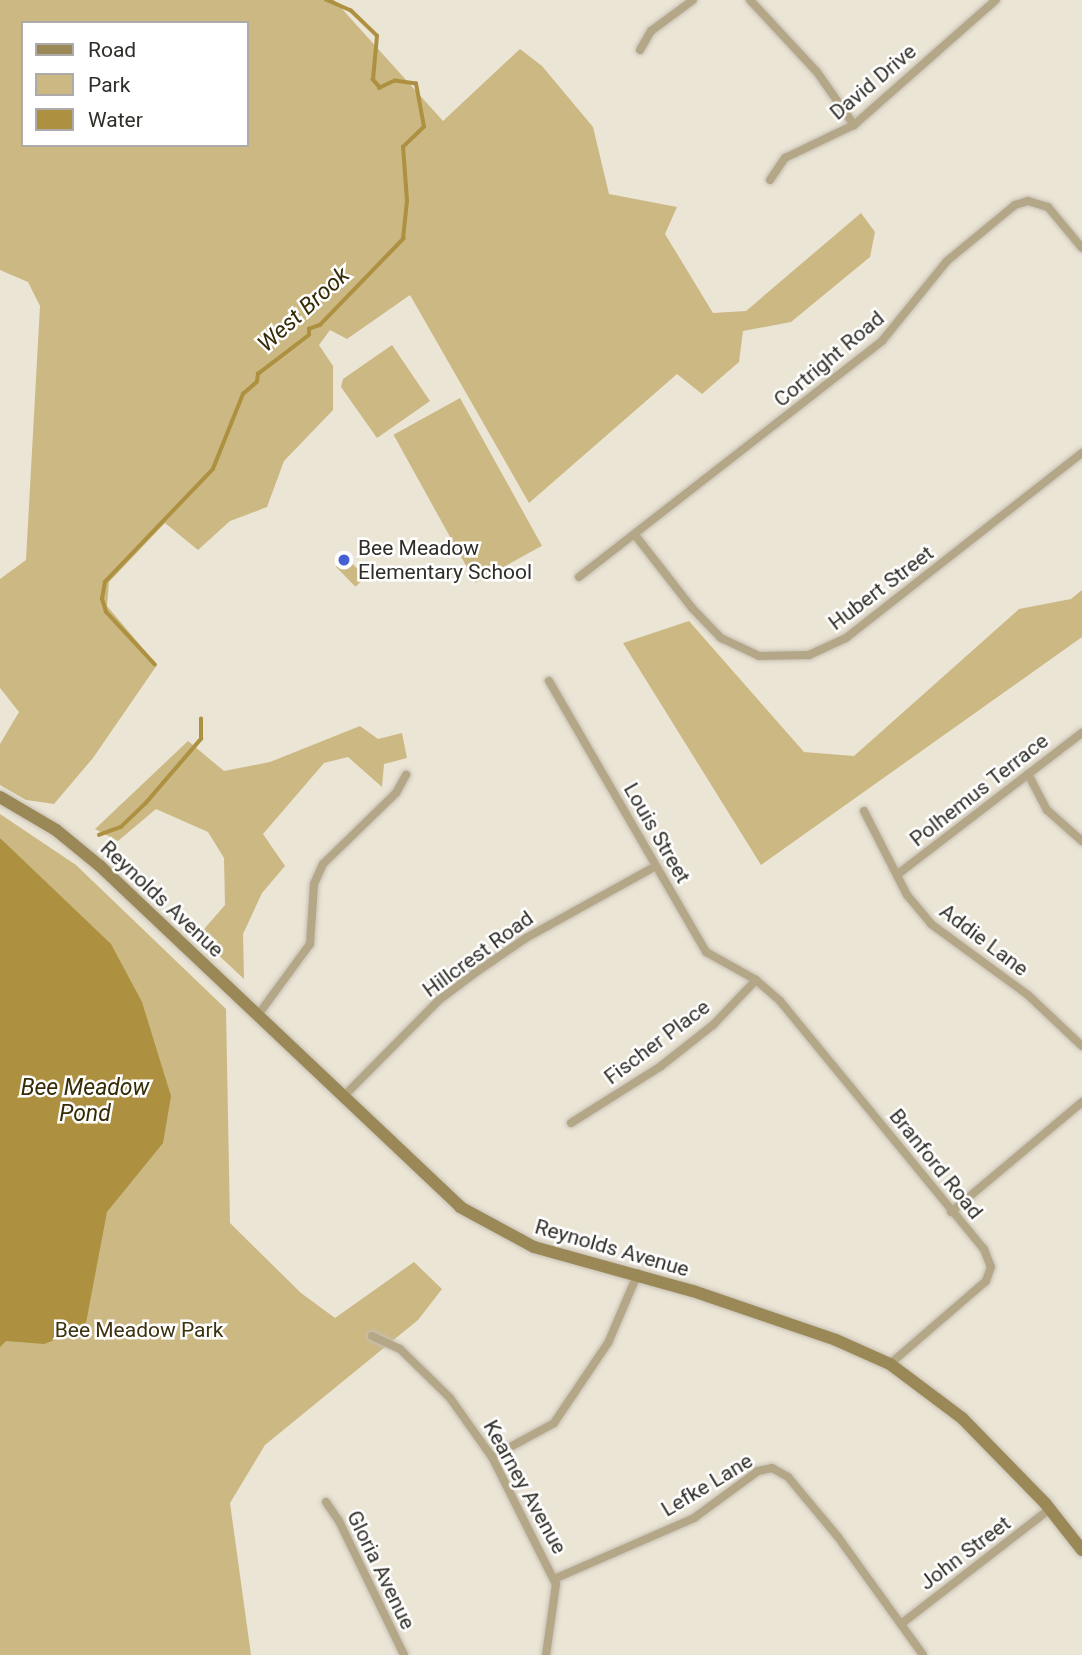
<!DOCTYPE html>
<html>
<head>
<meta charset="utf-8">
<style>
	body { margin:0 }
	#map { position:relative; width:1082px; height:1655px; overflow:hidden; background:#ebe5d6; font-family:Roboto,sans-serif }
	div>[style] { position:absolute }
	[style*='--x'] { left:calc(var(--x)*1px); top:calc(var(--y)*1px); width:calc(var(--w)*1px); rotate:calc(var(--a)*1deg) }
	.green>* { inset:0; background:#cbb883; transform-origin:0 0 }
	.water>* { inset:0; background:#ad9141 }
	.stream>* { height:3.5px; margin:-1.75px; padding:0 1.75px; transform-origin:1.75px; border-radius:1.75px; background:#ad9141 }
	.roads { filter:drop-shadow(0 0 2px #c6c0b3) drop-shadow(0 0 2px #c6c0b3) }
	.street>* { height:8px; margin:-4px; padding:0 4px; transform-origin:4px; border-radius:4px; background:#b4a787 }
	.secondary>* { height:12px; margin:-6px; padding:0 6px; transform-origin:6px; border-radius:6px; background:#9b8857 }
	.dots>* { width:19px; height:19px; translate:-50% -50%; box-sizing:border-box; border:4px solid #fff; border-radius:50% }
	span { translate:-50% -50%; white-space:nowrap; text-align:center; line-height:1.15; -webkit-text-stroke:5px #fff; paint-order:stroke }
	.street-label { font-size:21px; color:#302e28 }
	.poi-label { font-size:21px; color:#302e28 }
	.left { translate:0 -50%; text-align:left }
	.park-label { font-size:21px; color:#3d310e }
	.water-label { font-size:23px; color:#372b06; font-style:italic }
	.legend { position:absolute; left:21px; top:21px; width:228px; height:126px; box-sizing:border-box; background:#fff; border:2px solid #acaba9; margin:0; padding:9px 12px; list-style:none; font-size:21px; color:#302e28 }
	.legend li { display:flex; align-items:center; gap:14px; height:35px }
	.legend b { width:35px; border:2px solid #acaba9 }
</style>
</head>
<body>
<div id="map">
	<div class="green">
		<i style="clip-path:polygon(evenodd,0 0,334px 0,443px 121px,520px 49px,542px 66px,593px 127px,609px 194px,677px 207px,665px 234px,713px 313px,746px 311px,861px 213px,875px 232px,870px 257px,791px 322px,743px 331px,739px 362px,702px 394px,677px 374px,529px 503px,410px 295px,347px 339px,330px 330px,319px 345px,333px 366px,333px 410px,284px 461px,267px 507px,230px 521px,198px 550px,165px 523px,109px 582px,107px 606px,157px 665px,93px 758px,54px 804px,26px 800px,0 785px,0 744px,19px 712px,0 688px,0 579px,26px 560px,40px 306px,28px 282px,0 270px,0 0,23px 23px,247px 23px,247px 145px,23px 145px,23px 23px)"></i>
		<i style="clip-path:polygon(392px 345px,430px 401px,377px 438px,341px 387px,343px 379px)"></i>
		<i style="left:460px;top:398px;width:169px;height:76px;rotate:61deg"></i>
		<i style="left:346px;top:557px;width:28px;height:14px;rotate:46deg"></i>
		<i style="clip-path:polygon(1082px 590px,1082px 637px,761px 865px,623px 643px,689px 621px,804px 752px,854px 756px,1019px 609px,1071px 599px)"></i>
		<i style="clip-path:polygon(360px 726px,378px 739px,402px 733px,407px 758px,384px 764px,382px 787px,348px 757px,324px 763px,263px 834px,285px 866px,262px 893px,243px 934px,244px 979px,198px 936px,225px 905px,224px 858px,208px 832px,156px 809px,118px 841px,95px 829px,188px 741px,224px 771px,270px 762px)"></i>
		<i style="clip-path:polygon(0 814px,76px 865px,226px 1009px,230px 1223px,301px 1293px,335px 1318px,414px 1262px,442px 1289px,418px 1320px,265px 1445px,230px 1503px,251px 1655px,0 1655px)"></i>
	</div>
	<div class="water">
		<i style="clip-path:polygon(0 838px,111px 944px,142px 1002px,171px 1096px,163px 1143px,107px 1212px,85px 1328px,44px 1344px,6px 1341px,0 1347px)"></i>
	</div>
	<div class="stream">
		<i style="--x:155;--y:665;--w:72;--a:-132.8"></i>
		<i style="--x:106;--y:612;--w:14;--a:-107"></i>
		<i style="--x:102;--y:599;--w:17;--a:-80"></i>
		<i style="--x:105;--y:582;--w:156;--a:-46.3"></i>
		<i style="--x:213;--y:469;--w:81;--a:-68.2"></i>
		<i style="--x:243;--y:394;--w:18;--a:-41"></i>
		<i style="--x:257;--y:382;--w:8;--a:-83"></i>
		<i style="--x:258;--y:374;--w:64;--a:-37.4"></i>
		<i style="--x:309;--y:335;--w:6;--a:-90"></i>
		<i style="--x:309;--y:329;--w:12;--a:-20"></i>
		<i style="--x:320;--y:325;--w:120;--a:-46"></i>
		<i style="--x:403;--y:239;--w:38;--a:-84"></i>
		<i style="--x:407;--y:201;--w:54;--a:-94.2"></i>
		<i style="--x:403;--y:147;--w:29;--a:-44"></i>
		<i style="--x:424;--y:127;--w:44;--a:-100.5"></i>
		<i style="--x:416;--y:84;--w:21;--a:-172"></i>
		<i style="--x:395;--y:81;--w:17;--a:155"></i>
		<i style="--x:380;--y:88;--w:11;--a:-131"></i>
		<i style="--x:373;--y:80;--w:44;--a:-84.8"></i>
		<i style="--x:377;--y:36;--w:36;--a:-136"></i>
		<i style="--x:351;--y:11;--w:27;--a:-156"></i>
		<i style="--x:99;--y:835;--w:23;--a:-20"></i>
		<i style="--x:121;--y:827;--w:33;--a:-44"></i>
		<i style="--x:145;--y:804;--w:86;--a:-49.3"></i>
		<i style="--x:201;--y:739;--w:20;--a:-90"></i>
	</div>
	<div class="roads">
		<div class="street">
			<i style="--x:750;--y:0;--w:98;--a:47.1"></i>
			<i style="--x:817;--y:72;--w:65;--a:55.1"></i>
			<i style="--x:640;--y:50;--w:22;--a:-60"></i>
			<i style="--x:651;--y:31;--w:52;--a:-36.4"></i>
			<i style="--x:770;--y:180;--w:27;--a:-56"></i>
			<i style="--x:785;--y:158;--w:76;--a:-25.6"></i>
			<i style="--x:854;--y:125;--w:189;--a:-41.4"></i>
			<i style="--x:635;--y:535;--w:93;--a:52"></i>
			<i style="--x:692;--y:608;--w:42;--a:46"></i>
			<i style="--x:721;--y:638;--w:42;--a:25.3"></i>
			<i style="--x:759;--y:656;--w:50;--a:-1.1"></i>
			<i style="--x:809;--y:655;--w:41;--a:-24.7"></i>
			<i style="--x:846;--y:638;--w:300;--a:-38.1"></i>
			<i style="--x:579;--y:577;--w:384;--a:-37.9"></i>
			<i style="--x:882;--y:341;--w:103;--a:-50.9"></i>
			<i style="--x:947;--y:261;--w:88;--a:-39.5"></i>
			<i style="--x:1015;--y:205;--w:14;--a:-17"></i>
			<i style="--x:1028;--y:201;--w:21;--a:17"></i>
			<i style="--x:1048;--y:207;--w:53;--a:50.3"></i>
			<i style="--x:549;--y:681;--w:313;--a:59.9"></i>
			<i style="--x:706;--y:952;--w:57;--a:29.2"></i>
			<i style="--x:756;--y:980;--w:32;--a:41"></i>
			<i style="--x:780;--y:1001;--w:321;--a:50.6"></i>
			<i style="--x:984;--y:1249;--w:19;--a:69"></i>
			<i style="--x:991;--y:1267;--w:15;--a:110"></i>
			<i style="--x:986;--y:1281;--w:127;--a:139.2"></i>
			<i style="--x:1028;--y:774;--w:41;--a:62.2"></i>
			<i style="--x:1047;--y:810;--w:47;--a:41.5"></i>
			<i style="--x:864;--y:811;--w:94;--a:62.9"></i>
			<i style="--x:907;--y:895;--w:38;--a:50"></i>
			<i style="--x:931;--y:924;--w:120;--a:36.2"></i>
			<i style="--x:1028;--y:995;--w:74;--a:43.4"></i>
			<i style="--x:898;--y:874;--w:232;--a:-37.5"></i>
			<i style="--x:258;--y:1015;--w:88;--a:-53.8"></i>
			<i style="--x:310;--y:944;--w:60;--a:-86.2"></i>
			<i style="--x:314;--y:884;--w:22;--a:-66"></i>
			<i style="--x:323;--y:864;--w:102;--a:-44.2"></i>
			<i style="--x:396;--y:793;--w:21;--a:-61"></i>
			<i style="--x:343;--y:1097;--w:136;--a:-45.3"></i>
			<i style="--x:439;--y:1000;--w:45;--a:-36.9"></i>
			<i style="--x:475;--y:973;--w:62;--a:-34.5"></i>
			<i style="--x:526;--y:938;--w:146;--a:-29"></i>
			<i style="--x:571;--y:1123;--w:107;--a:-32.3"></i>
			<i style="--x:661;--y:1066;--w:66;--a:-38.3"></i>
			<i style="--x:713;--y:1025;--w:62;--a:-46.3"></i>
			<i style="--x:951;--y:1212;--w:171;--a:-40"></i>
			<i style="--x:372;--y:1336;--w:31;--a:25"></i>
			<i style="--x:400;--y:1349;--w:70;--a:44.4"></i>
			<i style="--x:450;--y:1398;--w:72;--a:54.6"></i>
			<i style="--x:492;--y:1457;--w:142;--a:63.3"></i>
			<i style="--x:556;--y:1584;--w:72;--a:98"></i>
			<i style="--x:492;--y:1457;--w:71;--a:-28.7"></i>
			<i style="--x:554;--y:1423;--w:97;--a:-56"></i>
			<i style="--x:608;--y:1343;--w:76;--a:-66.8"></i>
			<i style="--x:326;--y:1502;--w:23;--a:56"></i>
			<i style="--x:339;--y:1521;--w:149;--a:64.1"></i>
			<i style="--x:554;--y:1579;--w:153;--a:-23.5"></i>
			<i style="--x:694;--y:1518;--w:79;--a:-36.3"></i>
			<i style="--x:758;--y:1471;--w:14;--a:-12"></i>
			<i style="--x:772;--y:1468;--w:18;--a:29"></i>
			<i style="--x:788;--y:1477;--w:78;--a:50.2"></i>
			<i style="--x:838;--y:1537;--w:145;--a:54.2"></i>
			<i style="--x:901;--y:1624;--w:188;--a:-37.7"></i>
		</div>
		<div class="secondary">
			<i style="--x:0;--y:797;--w:65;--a:30.5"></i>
			<i style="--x:56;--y:830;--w:57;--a:39.3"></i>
			<i style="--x:100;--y:866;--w:496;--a:43.4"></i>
			<i style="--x:460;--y:1207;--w:84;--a:28.4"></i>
			<i style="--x:534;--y:1247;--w:165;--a:15.5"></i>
			<i style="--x:693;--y:1291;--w:151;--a:18.9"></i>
			<i style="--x:836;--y:1340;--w:59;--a:24"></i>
			<i style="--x:890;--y:1364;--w:90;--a:36.9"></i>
			<i style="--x:962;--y:1418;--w:119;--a:45.7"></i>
			<i style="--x:1045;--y:1503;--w:60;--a:51.8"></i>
		</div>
	</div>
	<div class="dots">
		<i style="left:344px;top:560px;background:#4560d3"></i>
	</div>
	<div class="street-label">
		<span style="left:873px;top:82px;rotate:-40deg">David Drive</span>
		<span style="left:829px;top:359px;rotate:-40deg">Cortright Road</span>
		<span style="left:881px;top:588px;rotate:-37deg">Hubert Street</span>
		<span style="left:979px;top:790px;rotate:-38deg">Polhemus Terrace</span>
		<span style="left:657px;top:833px;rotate:60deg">Louis Street</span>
		<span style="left:162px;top:899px;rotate:43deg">Reynolds Avenue</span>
		<span style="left:984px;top:940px;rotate:37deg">Addie Lane</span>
		<span style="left:478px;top:954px;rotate:-36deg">Hillcrest Road</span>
		<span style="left:657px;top:1042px;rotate:-37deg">Fischer Place</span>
		<span style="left:936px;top:1164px;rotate:51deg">Branford Road</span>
		<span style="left:612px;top:1248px;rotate:16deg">Reynolds Avenue</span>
		<span style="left:707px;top:1485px;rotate:-31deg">Lefke Lane</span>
		<span style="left:525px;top:1487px;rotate:61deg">Kearney Avenue</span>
		<span style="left:965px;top:1553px;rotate:-37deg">John Street</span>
		<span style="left:381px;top:1570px;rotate:64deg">Gloria Avenue</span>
	</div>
	<div class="poi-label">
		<span class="left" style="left:358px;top:560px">Bee Meadow<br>Elementary School</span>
	</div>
	<div class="park-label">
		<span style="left:139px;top:1330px">Bee Meadow Park</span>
	</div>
	<div class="water-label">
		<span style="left:304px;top:310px;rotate:-42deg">West Brook</span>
		<span style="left:85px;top:1101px">Bee Meadow<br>Pond</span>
	</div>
	<ul class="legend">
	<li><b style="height:9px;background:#9b8857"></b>Road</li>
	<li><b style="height:19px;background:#cbb883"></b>Park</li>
	<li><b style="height:19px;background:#ad9141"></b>Water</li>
	</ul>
</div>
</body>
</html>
